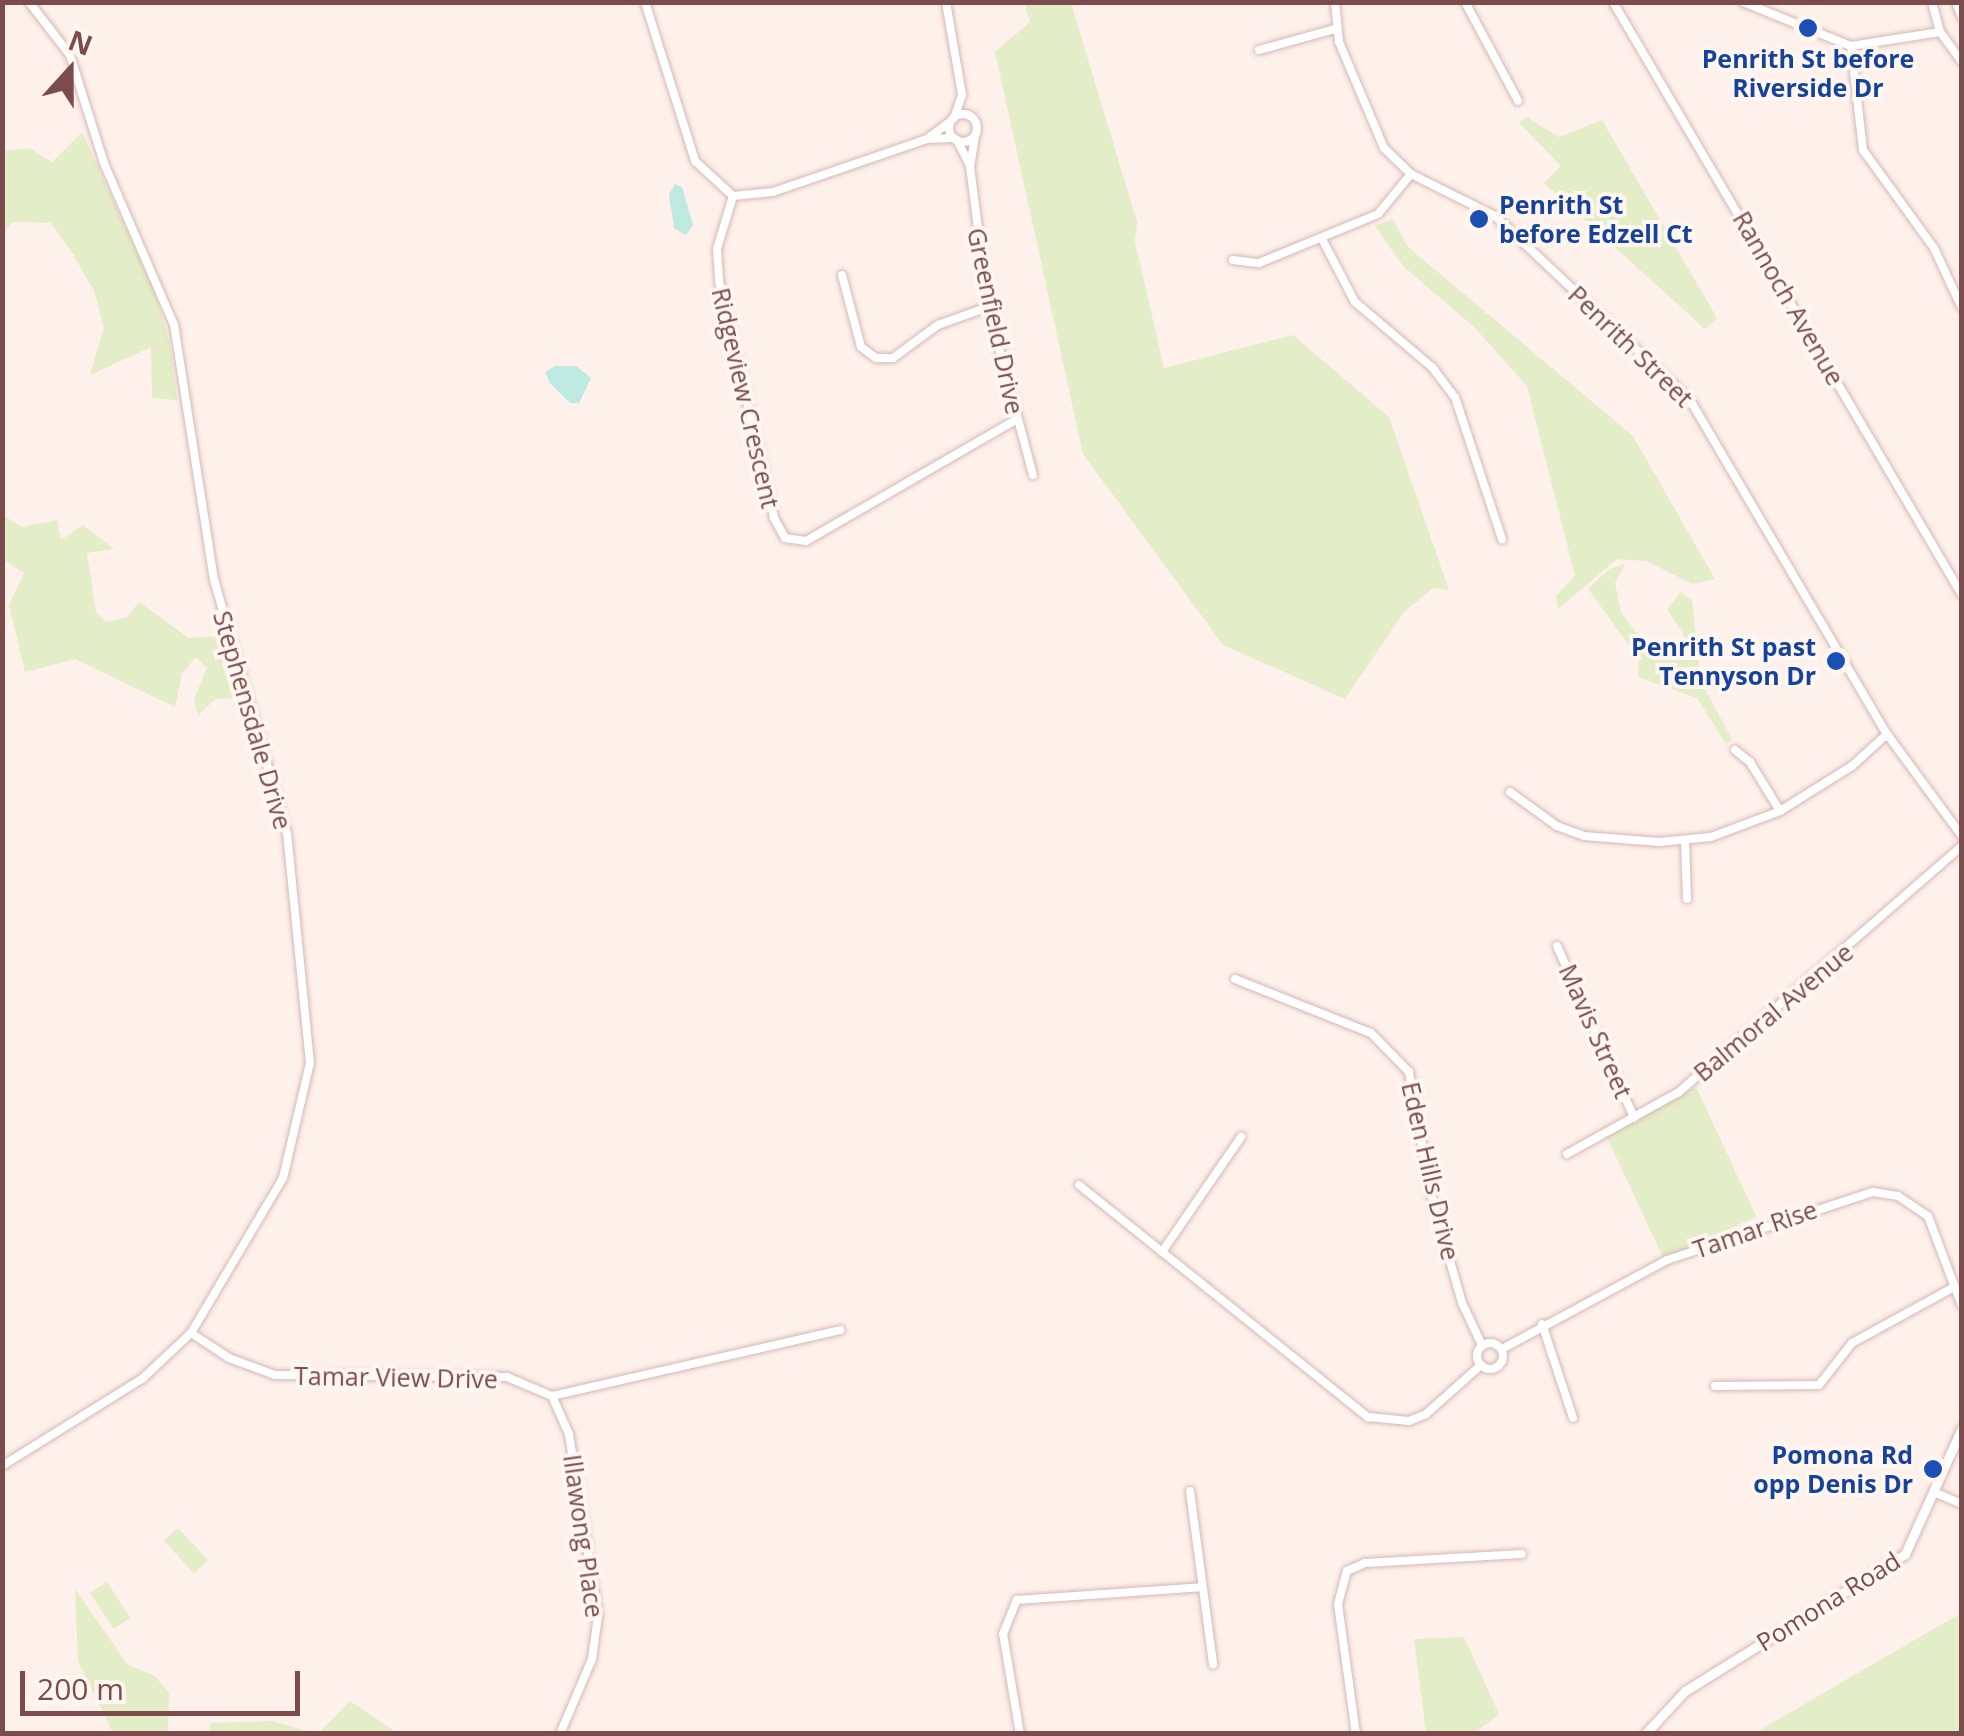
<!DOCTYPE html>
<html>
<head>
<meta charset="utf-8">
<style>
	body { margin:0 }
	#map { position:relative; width:1964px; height:1736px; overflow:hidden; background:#fef0ea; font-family:"Open Sans",sans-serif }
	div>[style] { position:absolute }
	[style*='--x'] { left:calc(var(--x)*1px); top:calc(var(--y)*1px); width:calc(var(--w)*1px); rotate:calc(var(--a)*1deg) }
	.green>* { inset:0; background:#e3edc7; transform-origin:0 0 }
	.water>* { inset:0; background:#bde9e1 }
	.roads { filter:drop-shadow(0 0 2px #d6b8b4) drop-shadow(0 0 2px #d6b8b4) }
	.minor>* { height:8px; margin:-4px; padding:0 4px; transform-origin:4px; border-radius:4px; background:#fff }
	.minor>.ring { margin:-4px; padding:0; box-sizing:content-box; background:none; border:8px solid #fff; border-radius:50% }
	.tertiary>* { height:9px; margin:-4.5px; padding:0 4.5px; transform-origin:4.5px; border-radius:4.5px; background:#fff }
	.dots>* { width:28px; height:28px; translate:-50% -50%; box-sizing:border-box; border:5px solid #fff6f2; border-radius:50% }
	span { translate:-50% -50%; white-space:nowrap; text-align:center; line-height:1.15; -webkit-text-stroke:8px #fff6f2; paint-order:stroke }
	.transit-label { font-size:25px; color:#164399; font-weight:700 }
	.left { translate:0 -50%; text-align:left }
	.right { translate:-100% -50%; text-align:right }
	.street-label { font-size:25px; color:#7b4c4b }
	.frame { position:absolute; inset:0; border:5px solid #7b4c4b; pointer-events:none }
	.north { position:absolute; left:20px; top:20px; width:100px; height:100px; -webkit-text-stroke:8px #fff6f2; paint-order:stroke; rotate:21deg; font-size:28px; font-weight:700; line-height:40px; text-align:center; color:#7b4c4b }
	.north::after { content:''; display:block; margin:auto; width:35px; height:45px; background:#7b4c4b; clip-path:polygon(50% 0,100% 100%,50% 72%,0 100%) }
	.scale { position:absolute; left:20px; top:1671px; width:280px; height:45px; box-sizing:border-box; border:5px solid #7b4c4b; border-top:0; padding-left:12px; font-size:30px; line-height:35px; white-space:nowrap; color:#7b4c4b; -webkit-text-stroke:8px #fff6f2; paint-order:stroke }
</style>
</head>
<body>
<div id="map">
	<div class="green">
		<i style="clip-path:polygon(1024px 3px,1071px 3px,1137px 222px,1135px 242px,1164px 368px,1293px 335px,1389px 417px,1449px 590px,1433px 588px,1404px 612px,1345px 699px,1223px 645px,1083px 454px,995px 52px,1030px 22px)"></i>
		<i style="clip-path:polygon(1527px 117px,1559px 137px,1602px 120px,1717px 318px,1705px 329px,1544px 183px,1561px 166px,1519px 123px)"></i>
		<i style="clip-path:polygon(82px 132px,154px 291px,170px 343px,177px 400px,152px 398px,151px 347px,90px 375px,104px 328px,94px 291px,73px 254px,51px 223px,12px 222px,3px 233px,3px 151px,29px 148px,52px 162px)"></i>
		<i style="clip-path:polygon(1393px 219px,1408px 247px,1633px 436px,1715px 579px,1692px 584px,1647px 561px,1617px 559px,1558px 609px,1556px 596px,1575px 576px,1527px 386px,1474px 327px,1403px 266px,1375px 226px)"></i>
		<i style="clip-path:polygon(2px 515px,22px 527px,57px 520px,61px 540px,83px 525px,114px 549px,87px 553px,96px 612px,106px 622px,127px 617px,139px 602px,189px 638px,222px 636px,239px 698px,215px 699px,198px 716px,194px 699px,207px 668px,196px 657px,182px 673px,175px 707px,75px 659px,25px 672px,9px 605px,24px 573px,3px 559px)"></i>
		<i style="clip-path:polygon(1625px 564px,1615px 583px,1621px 612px,1647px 647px,1669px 659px,1687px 640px,1667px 609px,1681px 592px,1692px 601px,1701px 681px,1732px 740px,1726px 744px,1697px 698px,1638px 677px,1639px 659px,1588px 589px,1609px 569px)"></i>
		<i style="left:1696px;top:1087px;width:143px;height:102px;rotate:65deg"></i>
		<i style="left:178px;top:1528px;width:44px;height:19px;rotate:47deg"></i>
		<i style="left:107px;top:1582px;width:43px;height:20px;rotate:57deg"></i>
		<i style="clip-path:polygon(75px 1589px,128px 1665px,155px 1676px,169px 1693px,168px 1733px,113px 1733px,78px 1661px)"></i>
		<i style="clip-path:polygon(1961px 1613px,1961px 1733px,1755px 1733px)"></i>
		<i style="clip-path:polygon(1464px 1637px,1499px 1714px,1475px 1733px,1426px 1733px,1414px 1639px)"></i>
		<i style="clip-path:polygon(350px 1701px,384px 1724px,397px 1733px,319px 1733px)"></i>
		<i style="clip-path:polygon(272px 1721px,314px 1733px,208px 1733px,211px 1723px)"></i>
	</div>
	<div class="water">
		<i style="clip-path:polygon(675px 184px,682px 187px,693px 225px,686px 235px,674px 228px,669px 194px)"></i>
		<i style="clip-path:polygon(555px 366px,576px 366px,591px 378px,579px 403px,570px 403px,550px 383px,545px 372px)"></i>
	</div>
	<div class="roads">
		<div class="minor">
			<i style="--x:645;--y:2;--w:167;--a:72.5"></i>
			<i style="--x:695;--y:161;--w:52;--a:42.6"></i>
			<i style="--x:946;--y:2;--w:94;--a:80.2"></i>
			<i style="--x:962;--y:95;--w:24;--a:109"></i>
			<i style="--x:1335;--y:2;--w:40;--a:84.3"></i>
			<i style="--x:1339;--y:42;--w:115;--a:67"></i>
			<i style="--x:1384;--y:148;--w:37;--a:44"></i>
			<i style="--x:1411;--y:174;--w:94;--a:26.6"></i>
			<i style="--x:1495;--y:216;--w:268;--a:43.3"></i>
			<i style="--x:1690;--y:400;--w:388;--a:59.5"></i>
			<i style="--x:1887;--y:734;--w:127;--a:53.7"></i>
			<i style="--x:1465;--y:2;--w:112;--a:61.8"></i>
			<i style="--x:1613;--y:2;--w:688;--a:59.52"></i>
			<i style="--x:1743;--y:2;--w:117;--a:22.2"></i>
			<i style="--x:1932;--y:2;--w:31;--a:75"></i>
			<i style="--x:1956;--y:2;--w:17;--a:69"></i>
			<i style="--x:1259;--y:50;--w:79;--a:-15.4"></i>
			<i style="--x:1962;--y:62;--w:37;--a:-126"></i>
			<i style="--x:1940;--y:32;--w:90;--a:171.1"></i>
			<i style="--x:1851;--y:46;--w:105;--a:83.4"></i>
			<i style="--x:1863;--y:150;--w:121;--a:54.1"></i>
			<i style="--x:1934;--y:248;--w:66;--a:65"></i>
			<i class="ring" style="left:949px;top:114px;width:20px;height:20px"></i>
			<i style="--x:975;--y:136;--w:30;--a:99"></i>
			<i style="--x:970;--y:166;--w:142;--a:82.7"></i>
			<i style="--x:988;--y:307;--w:174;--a:75"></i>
			<i style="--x:927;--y:139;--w:30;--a:-37"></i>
			<i style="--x:957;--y:140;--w:29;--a:63"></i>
			<i style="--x:733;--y:196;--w:55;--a:106.8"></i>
			<i style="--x:717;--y:249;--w:32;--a:86"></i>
			<i style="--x:719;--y:281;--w:243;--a:76.9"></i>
			<i style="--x:774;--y:518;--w:23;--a:61"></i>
			<i style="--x:785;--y:538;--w:21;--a:8"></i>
			<i style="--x:806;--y:541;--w:242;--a:-30"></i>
			<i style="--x:733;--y:196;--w:40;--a:-5.7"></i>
			<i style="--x:773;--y:192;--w:163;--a:-19"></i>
			<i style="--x:927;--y:139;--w:27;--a:-2"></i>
			<i style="--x:1322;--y:239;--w:71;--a:62.4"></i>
			<i style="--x:1355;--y:302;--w:101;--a:40.2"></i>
			<i style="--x:1432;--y:367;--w:38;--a:53"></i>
			<i style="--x:1455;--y:397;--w:150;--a:71.7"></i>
			<i style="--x:1233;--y:260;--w:26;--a:7"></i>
			<i style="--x:1259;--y:263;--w:129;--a:-22.4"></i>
			<i style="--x:1378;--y:214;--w:52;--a:-50.5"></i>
			<i style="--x:842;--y:275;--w:74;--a:75.2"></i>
			<i style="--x:861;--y:347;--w:19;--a:36"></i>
			<i style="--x:876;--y:358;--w:17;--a:0"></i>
			<i style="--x:893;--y:358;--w:56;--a:-36.3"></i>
			<i style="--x:938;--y:325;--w:53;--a:-19.8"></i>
			<i style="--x:1735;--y:750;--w:19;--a:39"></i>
			<i style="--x:1750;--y:762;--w:57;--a:58.5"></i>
			<i style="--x:1510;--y:792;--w:58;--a:35.9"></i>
			<i style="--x:1557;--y:826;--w:29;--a:20"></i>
			<i style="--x:1584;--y:836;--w:75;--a:4.6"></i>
			<i style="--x:1659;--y:842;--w:52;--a:-5.5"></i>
			<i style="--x:1711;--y:837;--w:74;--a:-20.6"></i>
			<i style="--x:1780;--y:811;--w:85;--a:-32"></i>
			<i style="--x:1852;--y:766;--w:47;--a:-42.4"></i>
			<i style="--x:1685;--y:840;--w:59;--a:88.1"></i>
			<i style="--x:1557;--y:946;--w:188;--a:65.8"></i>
			<i style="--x:1235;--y:979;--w:146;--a:21.7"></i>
			<i style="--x:1371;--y:1033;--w:54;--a:45.7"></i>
			<i style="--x:1409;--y:1072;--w:124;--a:79.8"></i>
			<i style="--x:1431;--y:1194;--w:113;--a:74.1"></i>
			<i style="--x:1462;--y:1303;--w:47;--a:64.5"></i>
			<i style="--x:1567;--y:1154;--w:128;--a:-29"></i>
			<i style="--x:1679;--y:1092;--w:375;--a:-41"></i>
			<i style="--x:1079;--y:1185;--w:371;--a:38.8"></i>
			<i style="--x:1368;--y:1417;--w:41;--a:5.6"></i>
			<i style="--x:1409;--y:1421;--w:18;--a:-22"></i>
			<i style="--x:1426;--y:1414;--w:74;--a:-41.7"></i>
			<i style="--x:1162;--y:1252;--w:140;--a:-55.5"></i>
			<i style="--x:1542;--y:1324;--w:99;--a:71.7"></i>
			<i style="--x:191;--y:1333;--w:45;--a:33.3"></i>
			<i style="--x:229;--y:1358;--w:49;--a:20.3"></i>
			<i style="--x:275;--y:1375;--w:232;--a:0.5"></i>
			<i style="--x:507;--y:1377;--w:49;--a:22.9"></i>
			<i style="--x:552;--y:1396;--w:296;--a:-12.9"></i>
			<i class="ring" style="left:1477px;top:1343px;width:18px;height:18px"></i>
			<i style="--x:1502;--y:1349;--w:187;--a:-28.3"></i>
			<i style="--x:1667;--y:1260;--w:217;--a:-18.3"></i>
			<i style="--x:1873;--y:1192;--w:25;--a:9"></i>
			<i style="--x:1898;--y:1196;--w:36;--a:34"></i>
			<i style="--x:1928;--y:1216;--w:96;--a:69.3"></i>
			<i style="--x:1715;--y:1386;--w:104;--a:-0.6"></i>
			<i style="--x:1819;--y:1385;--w:53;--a:-51.8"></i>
			<i style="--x:1852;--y:1343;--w:114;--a:-28.8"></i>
			<i style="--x:552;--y:1396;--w:42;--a:65.9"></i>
			<i style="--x:569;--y:1434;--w:184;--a:80.9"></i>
			<i style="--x:598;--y:1616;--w:43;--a:97.9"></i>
			<i style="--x:592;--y:1659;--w:82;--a:113.1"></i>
			<i style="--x:2;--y:1466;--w:165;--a:-31.9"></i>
			<i style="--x:142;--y:1379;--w:67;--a:-43.2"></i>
			<i style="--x:191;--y:1333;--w:180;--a:-59.3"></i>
			<i style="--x:283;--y:1178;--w:118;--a:-76.8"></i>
			<i style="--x:310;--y:1063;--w:230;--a:-95.7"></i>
			<i style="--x:287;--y:834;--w:264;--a:-106"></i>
			<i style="--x:214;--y:580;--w:258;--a:-98.9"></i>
			<i style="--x:174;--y:325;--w:176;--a:-113.4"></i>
			<i style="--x:104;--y:163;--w:113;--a:-107.5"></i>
			<i style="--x:70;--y:55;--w:67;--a:-127.7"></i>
			<i style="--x:1190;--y:1491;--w:175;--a:82.4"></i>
			<i style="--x:1936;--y:1493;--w:28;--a:23"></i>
			<i style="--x:1020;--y:1734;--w:101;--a:-99.6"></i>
			<i style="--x:1003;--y:1634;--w:37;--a:-68"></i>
			<i style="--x:1017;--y:1600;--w:184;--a:-4"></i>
			<i style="--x:1356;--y:1734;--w:131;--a:-97.9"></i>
			<i style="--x:1338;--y:1604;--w:34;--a:-75"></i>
			<i style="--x:1347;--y:1571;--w:20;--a:-24"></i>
			<i style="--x:1365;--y:1563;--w:157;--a:-3.3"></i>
		</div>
		<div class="tertiary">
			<i style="--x:1645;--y:1734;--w:59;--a:-47.1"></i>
			<i style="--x:1685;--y:1691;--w:259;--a:-31.9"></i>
			<i style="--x:1905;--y:1554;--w:138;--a:-65.7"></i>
		</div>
	</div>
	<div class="dots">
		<i style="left:1808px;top:28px;background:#1a4fb4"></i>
		<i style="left:1479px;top:219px;background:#1a4fb4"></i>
		<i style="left:1836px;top:661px;background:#1a4fb4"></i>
		<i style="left:1933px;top:1469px;background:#1a4fb4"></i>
	</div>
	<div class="transit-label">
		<span style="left:1808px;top:73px">Penrith St before<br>Riverside Dr</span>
		<span class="left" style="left:1499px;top:219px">Penrith St<br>before Edzell Ct</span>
		<span class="right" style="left:1816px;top:661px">Penrith St past<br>Tennyson Dr</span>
		<span class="right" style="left:1913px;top:1469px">Pomona Rd<br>opp Denis Dr</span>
	</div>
	<div class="street-label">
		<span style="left:1789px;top:298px;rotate:60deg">Rannoch Avenue</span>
		<span style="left:996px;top:321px;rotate:78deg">Greenfield Drive</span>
		<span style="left:1631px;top:346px;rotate:44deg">Penrith Street</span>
		<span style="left:746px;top:398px;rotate:77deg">Ridgeview Crescent</span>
		<span style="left:253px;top:720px;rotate:74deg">Stephensdale Drive</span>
		<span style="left:1773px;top:1012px;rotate:-40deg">Balmoral Avenue</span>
		<span style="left:1596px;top:1031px;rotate:66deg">Mavis Street</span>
		<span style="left:1431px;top:1171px;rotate:77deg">Eden Hills Drive</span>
		<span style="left:1755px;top:1229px;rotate:-19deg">Tamar Rise</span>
		<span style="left:396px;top:1377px;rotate:1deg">Tamar View Drive</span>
		<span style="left:584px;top:1536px;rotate:82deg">Illawong Place</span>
		<span style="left:1828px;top:1601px;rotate:-32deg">Pomona Road</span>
	</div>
	<div class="frame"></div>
	<div class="north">N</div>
	<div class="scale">200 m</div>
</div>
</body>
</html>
